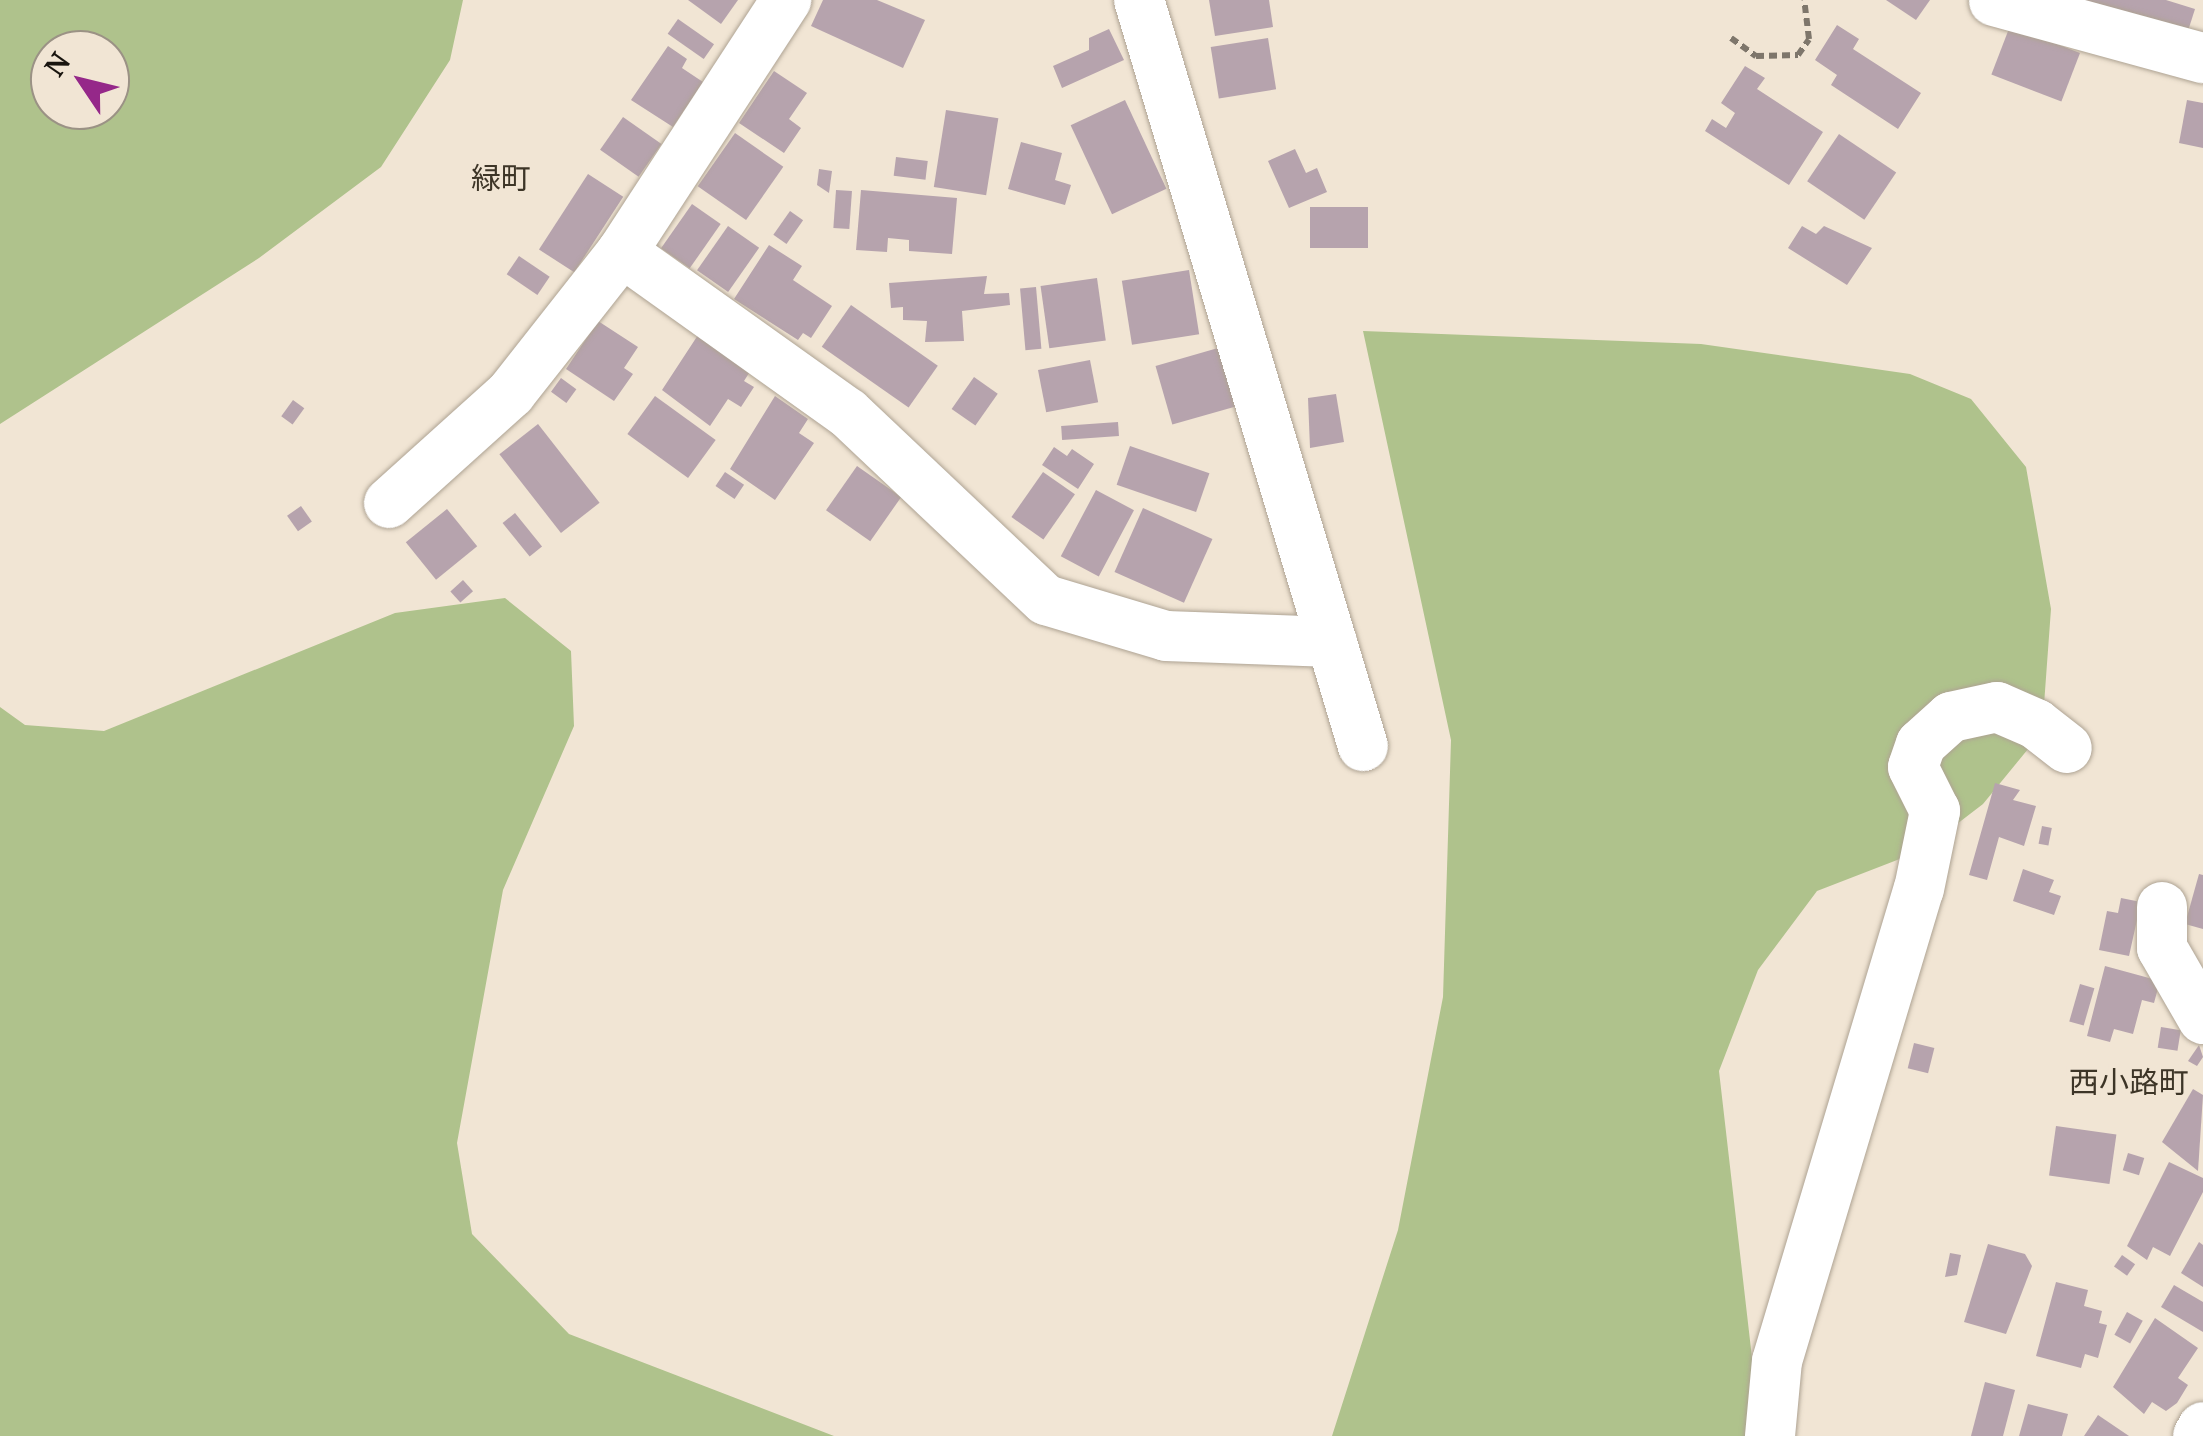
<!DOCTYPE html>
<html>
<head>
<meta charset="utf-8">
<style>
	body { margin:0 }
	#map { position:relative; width:2203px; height:1436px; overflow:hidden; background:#f1e5d4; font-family:"PT Serif","Noto Sans JP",serif }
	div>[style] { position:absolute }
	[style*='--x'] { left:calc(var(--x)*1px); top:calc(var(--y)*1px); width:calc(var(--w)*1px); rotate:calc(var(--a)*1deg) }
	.forest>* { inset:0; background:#afc28c }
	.building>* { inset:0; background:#b6a3ad; transform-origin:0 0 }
	.path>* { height:6px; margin-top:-3px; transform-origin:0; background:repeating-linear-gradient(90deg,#7e766b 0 8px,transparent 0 13px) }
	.roads { filter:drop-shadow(0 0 2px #aea393) drop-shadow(0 0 2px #aea393) }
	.street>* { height:50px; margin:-25px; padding:0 25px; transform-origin:25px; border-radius:25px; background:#fff }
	span { translate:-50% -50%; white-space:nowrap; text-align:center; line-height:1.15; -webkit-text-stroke:9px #f1e5d4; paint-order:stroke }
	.neighbourhood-label { font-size:30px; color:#3d3527 }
	.north { position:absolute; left:30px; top:30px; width:100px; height:100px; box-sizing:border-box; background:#f1e5d4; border:2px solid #9b9285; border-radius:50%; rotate:305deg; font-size:28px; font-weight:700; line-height:40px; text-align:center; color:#19150f }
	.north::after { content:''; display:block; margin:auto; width:35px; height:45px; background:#952889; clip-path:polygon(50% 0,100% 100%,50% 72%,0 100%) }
</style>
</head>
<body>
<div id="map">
	<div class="forest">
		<i style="clip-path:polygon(evenodd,0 0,463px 0,450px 60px,381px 167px,259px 258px,0 424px,0 0,110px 50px,110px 110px,50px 110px,50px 50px,110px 50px)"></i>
		<i style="clip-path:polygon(1363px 331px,1701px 344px,1910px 374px,1971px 399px,2026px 467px,2051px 609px,2042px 732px,1983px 804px,1923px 850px,1817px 891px,1758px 970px,1719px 1071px,1761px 1436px,1332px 1436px,1398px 1230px,1443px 997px,1451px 740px)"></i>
		<i style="clip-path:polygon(505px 598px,571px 651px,574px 726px,503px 890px,457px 1143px,472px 1234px,569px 1334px,834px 1436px,0 1436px,0 707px,25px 725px,104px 731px,395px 613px)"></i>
	</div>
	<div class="building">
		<i style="clip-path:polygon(688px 0,738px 0,721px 24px)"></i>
		<i style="clip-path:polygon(823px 0,877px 0,925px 20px,903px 68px,811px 26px)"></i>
		<i style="clip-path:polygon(1209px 0,1269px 0,1273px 27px,1215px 36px)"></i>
		<i style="clip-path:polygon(1886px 0,1930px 0,1916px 20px)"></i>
		<i style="clip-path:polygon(2083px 0,2166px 0,2195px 9px,2187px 34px)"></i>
		<i style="left:678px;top:19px;width:44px;height:18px;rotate:35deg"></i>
		<i style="clip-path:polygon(1837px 25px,1859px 39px,1853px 49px,1921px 93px,1898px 129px,1831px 85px,1837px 75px,1815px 60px)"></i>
		<i style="left:2010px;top:26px;width:75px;height:52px;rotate:21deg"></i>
		<i style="clip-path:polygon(1109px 29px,1124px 60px,1062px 88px,1053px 66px,1089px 50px,1089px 38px)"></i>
		<i style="left:1268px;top:38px;width:52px;height:58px;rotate:81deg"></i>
		<i style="clip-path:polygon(668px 46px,687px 59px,682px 68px,703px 82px,673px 127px,631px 100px)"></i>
		<i style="clip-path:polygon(1745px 66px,1765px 78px,1757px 89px,1823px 132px,1789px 185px,1705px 131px,1712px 119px,1726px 128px,1735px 113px,1721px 103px)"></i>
		<i style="clip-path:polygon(774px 71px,807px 93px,789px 119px,801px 128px,784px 153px,739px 123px)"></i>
		<i style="left:1125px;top:100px;width:98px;height:60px;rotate:65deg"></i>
		<i style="clip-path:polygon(2187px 100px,2203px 103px,2203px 148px,2179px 143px)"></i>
		<i style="left:946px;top:110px;width:53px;height:78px;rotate:9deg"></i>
		<i style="left:623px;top:117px;width:47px;height:40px;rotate:35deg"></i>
		<i style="left:735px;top:133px;width:59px;height:65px;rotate:35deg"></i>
		<i style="left:1839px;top:134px;width:69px;height:57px;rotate:34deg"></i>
		<i style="clip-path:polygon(1021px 142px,1062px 153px,1055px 180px,1071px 185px,1065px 205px,1008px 189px)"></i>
		<i style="clip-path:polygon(1295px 149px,1306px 173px,1317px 168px,1327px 192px,1289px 208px,1268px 161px)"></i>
		<i style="left:896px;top:157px;width:32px;height:19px;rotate:7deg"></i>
		<i style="clip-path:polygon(819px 169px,832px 171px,829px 193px,817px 185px)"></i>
		<i style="left:588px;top:174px;width:42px;height:90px;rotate:33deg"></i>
		<i style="left:836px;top:190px;width:16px;height:38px;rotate:4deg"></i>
		<i style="clip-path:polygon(861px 190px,957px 198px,952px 254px,909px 251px,909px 240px,888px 238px,887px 252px,856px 250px)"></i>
		<i style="left:692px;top:204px;width:35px;height:54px;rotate:35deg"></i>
		<i style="left:1310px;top:207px;width:58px;height:41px"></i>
		<i style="left:790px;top:211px;width:16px;height:29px;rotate:35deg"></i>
		<i style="left:728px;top:226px;width:38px;height:54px;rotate:35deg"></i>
		<i style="clip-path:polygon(1802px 226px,1816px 234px,1824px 226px,1872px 248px,1847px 285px,1788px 248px)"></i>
		<i style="clip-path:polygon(769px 245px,802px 266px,793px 280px,832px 306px,811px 338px,803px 333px,798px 340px,734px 299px)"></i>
		<i style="left:519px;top:256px;width:37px;height:22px;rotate:34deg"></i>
		<i style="left:1189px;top:270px;width:65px;height:68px;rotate:81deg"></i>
		<i style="clip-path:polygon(987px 276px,984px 294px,1009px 293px,1010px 305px,962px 311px,964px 341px,925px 342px,927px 321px,903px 320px,903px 307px,891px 308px,889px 283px)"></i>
		<i style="left:1097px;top:278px;width:63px;height:57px;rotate:82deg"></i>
		<i style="left:1036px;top:287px;width:62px;height:16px;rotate:85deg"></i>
		<i style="left:851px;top:305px;width:106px;height:51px;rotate:35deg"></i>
		<i style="clip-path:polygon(598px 321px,638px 347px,624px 368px,633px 374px,614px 401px,566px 369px)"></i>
		<i style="clip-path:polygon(698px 335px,751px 370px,744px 381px,754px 387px,741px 407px,728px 399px,710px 426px,662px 390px)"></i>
		<i style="left:1218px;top:348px;width:61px;height:65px;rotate:74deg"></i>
		<i style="left:1090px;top:360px;width:43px;height:53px;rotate:79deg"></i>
		<i style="left:974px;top:377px;width:29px;height:39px;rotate:35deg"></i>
		<i style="left:561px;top:378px;width:19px;height:17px;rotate:36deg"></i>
		<i style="clip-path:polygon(1336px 394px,1344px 442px,1310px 448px,1308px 398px)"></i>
		<i style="left:655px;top:396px;width:75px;height:47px;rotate:36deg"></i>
		<i style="clip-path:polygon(775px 396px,808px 419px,799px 433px,814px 443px,775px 500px,730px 469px)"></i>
		<i style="left:293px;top:400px;width:14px;height:20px;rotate:36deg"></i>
		<i style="left:1118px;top:422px;width:14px;height:57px;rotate:86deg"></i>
		<i style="left:538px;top:424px;width:100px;height:49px;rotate:52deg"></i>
		<i style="left:1130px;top:446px;width:84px;height:41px;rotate:19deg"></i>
		<i style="clip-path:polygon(1054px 447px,1067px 456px,1072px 449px,1094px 464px,1078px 489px,1042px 465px)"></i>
		<i style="left:857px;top:466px;width:54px;height:54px;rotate:35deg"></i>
		<i style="left:725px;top:472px;width:23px;height:17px;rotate:34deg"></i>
		<i style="left:1043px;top:472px;width:39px;height:55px;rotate:35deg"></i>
		<i style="left:1096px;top:490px;width:43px;height:75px;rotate:28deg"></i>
		<i style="left:301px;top:506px;width:19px;height:17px;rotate:55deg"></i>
		<i style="left:1143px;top:508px;width:76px;height:70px;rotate:24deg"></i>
		<i style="left:447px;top:509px;width:48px;height:53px;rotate:51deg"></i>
		<i style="left:515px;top:513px;width:43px;height:16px;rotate:51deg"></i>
		<i style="left:463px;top:580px;width:15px;height:17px;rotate:48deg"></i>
		<i style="clip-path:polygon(1995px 783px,2020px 790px,2013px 800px,2036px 806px,2024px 846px,1999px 837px,1987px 880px,1969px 875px)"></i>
		<i style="left:2042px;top:826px;width:10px;height:18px;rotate:11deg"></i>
		<i style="clip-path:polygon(2023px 869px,2054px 880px,2049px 892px,2061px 896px,2054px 915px,2013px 901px)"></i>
		<i style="clip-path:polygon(2199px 874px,2203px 875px,2203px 929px,2185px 924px)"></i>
		<i style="clip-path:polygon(2121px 898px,2141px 902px,2129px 956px,2099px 950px,2107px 911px,2118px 913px)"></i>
		<i style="clip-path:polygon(2105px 966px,2160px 981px,2154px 1003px,2142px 1000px,2133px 1034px,2114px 1029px,2110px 1042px,2087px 1036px)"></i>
		<i style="left:2080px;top:984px;width:15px;height:39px;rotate:16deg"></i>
		<i style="left:2161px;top:1027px;width:20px;height:21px;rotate:9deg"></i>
		<i style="left:1914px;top:1043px;width:21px;height:26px;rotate:14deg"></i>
		<i style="clip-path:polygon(2199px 1045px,2203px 1057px,2197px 1066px,2188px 1061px)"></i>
		<i style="clip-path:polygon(2193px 1089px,2203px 1095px,2198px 1171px,2162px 1142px)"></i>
		<i style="left:2056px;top:1126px;width:61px;height:50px;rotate:8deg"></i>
		<i style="left:2128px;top:1153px;width:17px;height:18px;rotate:17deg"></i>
		<i style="clip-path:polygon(2169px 1162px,2203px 1178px,2203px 1192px,2170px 1256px,2153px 1247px,2147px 1260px,2127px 1246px)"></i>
		<i style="clip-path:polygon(2199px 1242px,2203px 1245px,2203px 1287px,2181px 1273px)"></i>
		<i style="clip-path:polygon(1988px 1244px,2025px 1254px,2032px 1266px,2006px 1334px,1964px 1322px)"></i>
		<i style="clip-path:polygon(1950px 1253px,1961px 1255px,1957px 1275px,1945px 1277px)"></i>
		<i style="left:2122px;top:1255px;width:16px;height:14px;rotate:35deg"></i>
		<i style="clip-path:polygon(2056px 1282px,2088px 1290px,2084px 1306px,2102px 1311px,2099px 1323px,2107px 1325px,2098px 1358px,2085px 1354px,2081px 1368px,2036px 1356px)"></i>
		<i style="clip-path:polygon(2174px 1285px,2203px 1302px,2203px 1332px,2161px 1307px)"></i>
		<i style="left:2127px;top:1312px;width:18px;height:26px;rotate:29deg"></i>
		<i style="clip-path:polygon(2155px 1318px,2198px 1348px,2178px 1378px,2188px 1385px,2177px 1403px,2166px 1411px,2152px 1402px,2144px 1414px,2113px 1387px)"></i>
		<i style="clip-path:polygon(1985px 1382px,2015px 1390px,2003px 1436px,1971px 1436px)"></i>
		<i style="clip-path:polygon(2028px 1404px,2068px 1414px,2062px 1436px,2019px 1436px)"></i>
		<i style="clip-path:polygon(2098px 1415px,2129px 1436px,2084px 1436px)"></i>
	</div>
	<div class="path">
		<i style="--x:1731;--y:38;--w:31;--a:36"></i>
		<i style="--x:1756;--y:56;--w:42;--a:-1.4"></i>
		<i style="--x:1798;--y:55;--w:19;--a:-55"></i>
		<i style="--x:1809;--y:39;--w:39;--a:-97"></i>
	</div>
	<div class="roads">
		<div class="street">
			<i style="--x:1139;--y:0;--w:779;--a:73.29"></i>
			<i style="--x:1994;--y:1;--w:217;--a:15.3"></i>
			<i style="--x:622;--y:252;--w:277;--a:35.5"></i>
			<i style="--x:848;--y:413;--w:272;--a:43.4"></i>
			<i style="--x:1046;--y:600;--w:125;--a:16.7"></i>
			<i style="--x:1166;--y:636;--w:166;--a:2.1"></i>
			<i style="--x:389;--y:503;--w:164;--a:-42"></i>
			<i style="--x:511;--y:393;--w:179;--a:-51.8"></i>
			<i style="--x:622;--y:252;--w:301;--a:-56.9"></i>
			<i style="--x:2162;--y:907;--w:41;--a:90"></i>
			<i style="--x:2162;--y:948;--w:82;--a:60"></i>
			<i style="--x:1770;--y:1436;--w:75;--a:-84.7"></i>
			<i style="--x:1777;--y:1361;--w:493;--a:-73.3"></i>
			<i style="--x:1919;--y:889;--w:80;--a:-78.4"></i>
			<i style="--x:1935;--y:811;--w:49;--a:-116.6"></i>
			<i style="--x:1913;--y:767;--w:24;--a:-71"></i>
			<i style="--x:1921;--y:744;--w:40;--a:-42"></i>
			<i style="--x:1951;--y:717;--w:47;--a:-12.3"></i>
			<i style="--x:1997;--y:707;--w:43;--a:23.6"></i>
			<i style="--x:2036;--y:724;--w:39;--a:38"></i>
			<i style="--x:2198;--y:1436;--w:10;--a:-61"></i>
		</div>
	</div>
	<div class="neighbourhood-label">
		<span style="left:501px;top:178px">緑町</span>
		<span style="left:2129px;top:1082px">西小路町</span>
	</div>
	<div class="north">N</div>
</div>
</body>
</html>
